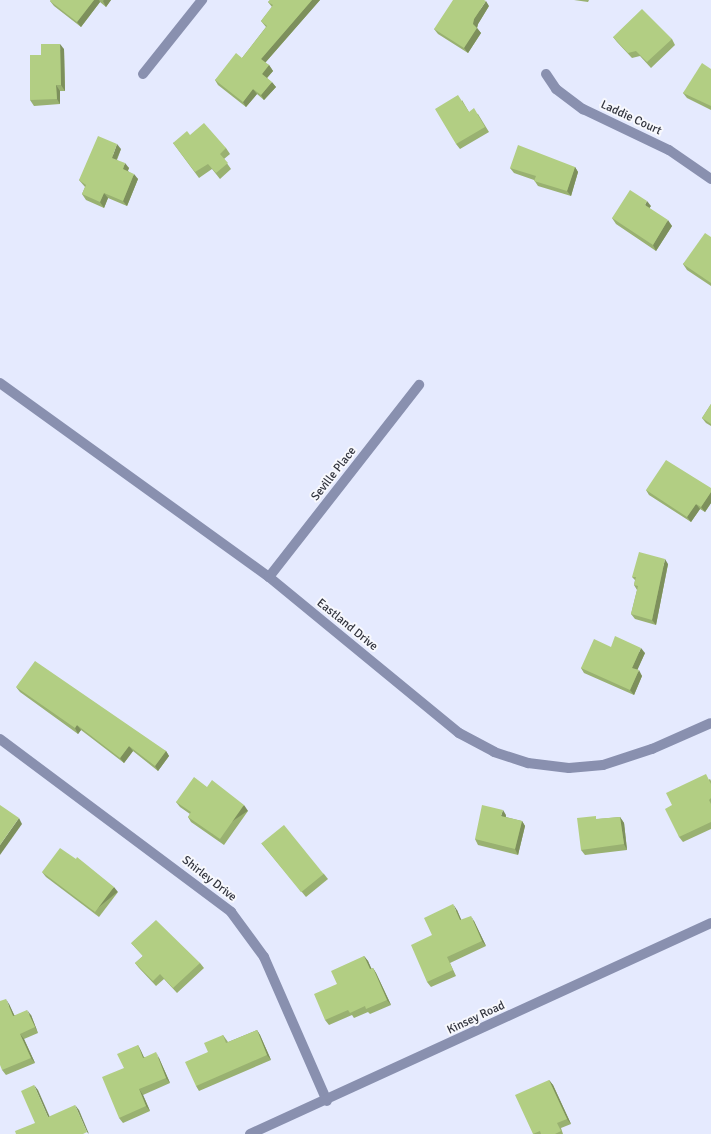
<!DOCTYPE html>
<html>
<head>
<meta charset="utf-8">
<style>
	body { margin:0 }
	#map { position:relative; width:711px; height:1134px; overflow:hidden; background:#e5eafe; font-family:Signika,sans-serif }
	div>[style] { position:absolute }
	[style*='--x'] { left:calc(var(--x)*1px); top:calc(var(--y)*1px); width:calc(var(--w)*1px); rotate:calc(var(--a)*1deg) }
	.minor>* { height:10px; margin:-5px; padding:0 5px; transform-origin:5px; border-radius:5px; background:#8990af }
	.tertiary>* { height:10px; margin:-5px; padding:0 5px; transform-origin:5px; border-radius:5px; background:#8990af }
	.wall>* { inset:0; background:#99b171 }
	.shaded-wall>* { inset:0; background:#7d905c; transform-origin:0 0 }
	.building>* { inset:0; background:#b2ce83; transform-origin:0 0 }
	span { translate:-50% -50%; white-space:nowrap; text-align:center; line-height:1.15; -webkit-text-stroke:4px #f7f8fd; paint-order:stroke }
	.street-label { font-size:12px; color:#32343e }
</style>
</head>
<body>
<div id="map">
	<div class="minor">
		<i style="--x:143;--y:74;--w:95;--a:-51.4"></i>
		<i style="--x:546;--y:74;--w:18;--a:56"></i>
		<i style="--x:556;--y:89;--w:34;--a:37"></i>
		<i style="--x:583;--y:109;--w:95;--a:25.5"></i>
		<i style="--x:669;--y:150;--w:51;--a:34.6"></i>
		<i style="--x:0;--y:383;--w:332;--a:35.8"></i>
		<i style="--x:269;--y:577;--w:246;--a:39.4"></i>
		<i style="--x:459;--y:733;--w:40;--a:28"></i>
		<i style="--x:494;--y:752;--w:36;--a:18"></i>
		<i style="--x:528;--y:763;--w:41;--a:7"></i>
		<i style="--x:569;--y:768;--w:34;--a:-5"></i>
		<i style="--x:603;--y:765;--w:52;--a:-18.1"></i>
		<i style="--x:652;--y:749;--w:64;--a:-23.8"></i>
		<i style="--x:269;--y:577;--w:244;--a:-52"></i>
		<i style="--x:0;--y:739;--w:289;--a:36.8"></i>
		<i style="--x:231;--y:912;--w:56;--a:53.7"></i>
		<i style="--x:264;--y:957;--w:157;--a:66.4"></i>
	</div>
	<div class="tertiary">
		<i style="--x:250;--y:1134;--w:507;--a:-24.59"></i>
	</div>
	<div class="wall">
		<i style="clip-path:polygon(51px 0,111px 0,106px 7px,100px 2px,81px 27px,54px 6px,50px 1px)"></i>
		<i style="clip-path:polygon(270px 0,320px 0,265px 63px,269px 65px,273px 71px,267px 78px,276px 87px,264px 100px,257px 94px,246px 107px,218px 85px,215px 80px,242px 58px,266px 27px,261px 21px,272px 7px,268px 2px)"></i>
		<i style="clip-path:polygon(574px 0,589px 0,588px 2px)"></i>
		<i style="clip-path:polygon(489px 6px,478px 24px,477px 28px,481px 33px,468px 53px,438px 34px,434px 29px)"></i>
		<i style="clip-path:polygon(613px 37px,672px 39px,675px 45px,651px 68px,640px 56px,632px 58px,617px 42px)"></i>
		<i style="clip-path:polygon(64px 49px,65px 91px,60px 91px,60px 104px,34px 106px,30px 100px,41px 55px)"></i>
		<i style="clip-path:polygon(711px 69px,711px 110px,687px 98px,683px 93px)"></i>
		<i style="clip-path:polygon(462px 100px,469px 112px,478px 114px,489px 132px,460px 149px,456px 144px)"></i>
		<i style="clip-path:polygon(190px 135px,226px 148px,230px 154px,224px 159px,231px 169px,220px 179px,212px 169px,199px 178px,173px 143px)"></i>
		<i style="clip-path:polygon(121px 149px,117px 160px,129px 168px,128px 171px,138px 179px,127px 206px,108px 198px,104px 208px,86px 200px,82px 194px,85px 187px,79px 180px)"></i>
		<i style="clip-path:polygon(575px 167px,578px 172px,571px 196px,538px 186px,534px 180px,514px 173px,510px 168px)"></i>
		<i style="clip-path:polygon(651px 206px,649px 208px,672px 226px,656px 251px,616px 224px,612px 218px)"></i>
		<i style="clip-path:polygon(711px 237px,711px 286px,687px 270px,683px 264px)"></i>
		<i style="clip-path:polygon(711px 404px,711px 426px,706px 423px,702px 418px)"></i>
		<i style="clip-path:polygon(711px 488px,711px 503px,705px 512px,700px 509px,691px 522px,649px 495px,646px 490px)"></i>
		<i style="clip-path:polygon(668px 564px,656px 625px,635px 619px,631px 614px,637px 590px,634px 585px,635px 580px,632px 577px)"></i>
		<i style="clip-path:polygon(611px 647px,645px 653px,637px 670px,642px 676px,634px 695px,584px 673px,581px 668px)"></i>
		<i style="clip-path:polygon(16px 687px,166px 751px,169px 756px,158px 771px,133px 751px,124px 763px,81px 730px,78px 734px,20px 692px)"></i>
		<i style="clip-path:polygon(710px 779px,711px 781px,711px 829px,683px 842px,679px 837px,672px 805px)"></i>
		<i style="clip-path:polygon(207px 787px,248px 811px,224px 845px,191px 822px,188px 817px,190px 814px,180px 807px,176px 802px)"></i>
		<i style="clip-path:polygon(506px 815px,506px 817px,522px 821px,525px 826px,518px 855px,478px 845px,475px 839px)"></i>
		<i style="clip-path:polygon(620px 817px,624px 823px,627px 850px,585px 855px,581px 850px,598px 819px)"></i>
		<i style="clip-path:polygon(261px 843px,324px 874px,328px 879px,306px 897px)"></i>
		<i style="clip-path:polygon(42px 872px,118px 892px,99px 917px,46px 877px)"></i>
		<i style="clip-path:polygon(457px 910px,461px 920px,474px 921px,486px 946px,450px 963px,456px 976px,431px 987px,427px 982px,432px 935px)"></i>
		<i style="clip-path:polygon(131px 943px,200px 963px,204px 968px,177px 993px,164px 979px,156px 986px,139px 968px,135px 963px,143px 956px)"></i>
		<i style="clip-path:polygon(364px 956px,368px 961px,371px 969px,373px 968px,376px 973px,391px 1005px,370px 1014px,368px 1012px,354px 1018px,352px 1015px,329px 1025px,325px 1020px,337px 984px)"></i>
		<i style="clip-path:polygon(9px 1004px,14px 1015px,31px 1015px,38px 1033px,24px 1039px,35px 1063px,6px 1075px,2px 1070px)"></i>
		<i style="clip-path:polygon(257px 1030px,260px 1035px,271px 1060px,199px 1091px,196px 1086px,208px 1052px,223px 1035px,228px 1042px)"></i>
		<i style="clip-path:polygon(138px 1045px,144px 1057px,159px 1058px,170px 1083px,143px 1095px,150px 1111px,123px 1123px,119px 1118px,124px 1068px)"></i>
		<i style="clip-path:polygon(549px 1080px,553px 1085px,571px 1124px,561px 1128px,563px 1134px,533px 1134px)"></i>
	</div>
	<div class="shaded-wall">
		<i style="clip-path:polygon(94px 0,99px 0,100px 2px,81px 27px,77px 22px)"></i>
		<i style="clip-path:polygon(104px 0,111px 0,106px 7px,103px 1px)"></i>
		<i style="clip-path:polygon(312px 0,320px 0,264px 64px,261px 59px)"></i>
		<i style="clip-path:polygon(486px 1px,489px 6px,478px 24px,477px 28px,481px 33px,468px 53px,464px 48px,474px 19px)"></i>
		<i style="clip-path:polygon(60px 44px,64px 49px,65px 91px,61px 85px)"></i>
		<i style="clip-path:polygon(269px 65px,273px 71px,266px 79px,262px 74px)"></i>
		<i style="clip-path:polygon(272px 82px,276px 87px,264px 100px,261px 95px)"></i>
		<i style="clip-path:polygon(56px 85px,60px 91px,60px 104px,57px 99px)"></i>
		<i style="clip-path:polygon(253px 89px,257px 94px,246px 107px,243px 102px)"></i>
		<i style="clip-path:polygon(117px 144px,121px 149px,115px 163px,112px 158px)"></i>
		<i style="clip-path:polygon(125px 163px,129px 168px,126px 174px,123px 169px)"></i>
		<i style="clip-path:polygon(575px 167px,578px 172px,571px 196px,567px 191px)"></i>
		<i style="clip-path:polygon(134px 174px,138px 179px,127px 206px,123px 201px)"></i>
		<i style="clip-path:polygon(104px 193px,108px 198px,104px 208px,100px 202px)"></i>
		<i style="clip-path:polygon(647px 201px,651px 206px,648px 210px,645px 205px)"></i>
		<i style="clip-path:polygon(668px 220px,672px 226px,656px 251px,653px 245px)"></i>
		<i style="clip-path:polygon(711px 492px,711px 503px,705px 512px,701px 507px)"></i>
		<i style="clip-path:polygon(696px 504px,700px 509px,691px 522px,687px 517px)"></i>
		<i style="clip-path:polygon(665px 559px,668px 564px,656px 625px,652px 620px)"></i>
		<i style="clip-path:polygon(641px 648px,645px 653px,636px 673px,632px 668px)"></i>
		<i style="clip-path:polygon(639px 670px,642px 676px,634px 695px,630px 690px)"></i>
		<i style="clip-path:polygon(77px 725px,81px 730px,78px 734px,75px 728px)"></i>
		<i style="clip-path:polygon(129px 746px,133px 751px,124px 763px,120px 758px)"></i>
		<i style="clip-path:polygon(166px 751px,169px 756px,158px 771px,155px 766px)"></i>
		<i style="left:244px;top:805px;width:7px;height:42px;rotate:56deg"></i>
		<i style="clip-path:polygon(503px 810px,506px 815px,505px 821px,501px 816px)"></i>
		<i style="clip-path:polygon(620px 817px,624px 823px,627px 850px,624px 844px)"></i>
		<i style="clip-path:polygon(19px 818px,22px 824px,0 855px,0 845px)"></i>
		<i style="clip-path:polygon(522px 821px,525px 826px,518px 855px,515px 849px)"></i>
		<i style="left:114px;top:887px;width:6px;height:31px;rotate:51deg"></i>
		<i style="clip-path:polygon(453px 904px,457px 910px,464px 926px,460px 920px)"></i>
		<i style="clip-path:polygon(471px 916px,474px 921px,486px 946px,482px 941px)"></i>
		<i style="clip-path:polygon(364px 956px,368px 961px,374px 974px,370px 969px)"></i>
		<i style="clip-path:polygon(373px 968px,376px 973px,391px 1005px,387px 1000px)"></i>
		<i style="clip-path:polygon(6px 999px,9px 1004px,17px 1021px,13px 1016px)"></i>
		<i style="clip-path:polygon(27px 1010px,31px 1015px,38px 1033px,35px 1027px)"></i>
		<i style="clip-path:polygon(257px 1030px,260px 1035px,271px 1060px,267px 1055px)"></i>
		<i style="clip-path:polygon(20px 1034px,24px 1039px,35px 1063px,31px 1058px)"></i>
		<i style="clip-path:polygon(138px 1045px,141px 1051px,146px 1063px,143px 1058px)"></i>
		<i style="clip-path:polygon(156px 1052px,159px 1058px,170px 1083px,166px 1078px)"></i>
		<i style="clip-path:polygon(549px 1080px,553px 1085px,571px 1124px,567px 1119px)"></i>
		<i style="clip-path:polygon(34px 1085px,38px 1090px,52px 1122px,48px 1117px)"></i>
		<i style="clip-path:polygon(139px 1089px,143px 1095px,150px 1111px,146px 1106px)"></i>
		<i style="clip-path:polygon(75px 1105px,79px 1110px,89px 1134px,87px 1132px)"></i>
	</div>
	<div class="building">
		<i style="clip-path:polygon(51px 0,94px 0,77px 22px,50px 1px)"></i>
		<i style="clip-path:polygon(270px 0,312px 0,261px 59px,269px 65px,262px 74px,272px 82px,261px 95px,253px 89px,243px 102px,215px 80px,236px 53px,242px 58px,267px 26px,261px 21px,273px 5px,268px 2px)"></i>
		<i style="clip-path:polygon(453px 0,484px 0,486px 1px,474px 19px,473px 24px,477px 28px,464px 48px,434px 29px)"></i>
		<i style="clip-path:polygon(642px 9px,672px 39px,647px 62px,636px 51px,628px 53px,613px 37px)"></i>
		<i style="clip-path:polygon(41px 44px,60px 44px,61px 85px,56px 85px,57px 99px,30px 100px,30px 55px,41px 55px)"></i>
		<i style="clip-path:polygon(702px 63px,711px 69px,711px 106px,683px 93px)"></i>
		<i style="clip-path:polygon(458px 95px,469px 112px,474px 108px,485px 127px,456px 144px,435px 109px)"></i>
		<i style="clip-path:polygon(204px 123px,226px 148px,220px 154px,228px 163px,216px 173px,208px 164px,195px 172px,173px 143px,187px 131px,190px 135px)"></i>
		<i style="clip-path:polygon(98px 136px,117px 144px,112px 158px,125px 163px,123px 169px,134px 174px,123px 201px,104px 193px,100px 202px,82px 194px,86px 185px,79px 180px)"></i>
		<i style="clip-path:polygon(518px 145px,575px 167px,567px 191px,534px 181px,536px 176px,510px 168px)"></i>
		<i style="clip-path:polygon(630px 190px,647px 201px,645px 205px,668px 220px,653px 245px,612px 218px)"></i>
		<i style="clip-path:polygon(705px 233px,711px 237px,711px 283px,683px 264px)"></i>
		<i style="clip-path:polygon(711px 404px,711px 424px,702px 418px)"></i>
		<i style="clip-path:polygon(666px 460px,711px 488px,711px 492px,701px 507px,696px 504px,687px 517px,646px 490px)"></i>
		<i style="clip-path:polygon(639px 552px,665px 559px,652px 620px,631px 614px,638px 586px,634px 585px,636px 577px,632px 577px)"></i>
		<i style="clip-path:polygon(615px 636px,641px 648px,632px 668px,639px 670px,630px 690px,581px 668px,594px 639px,611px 647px)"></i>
		<i style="clip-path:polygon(35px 661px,166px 751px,155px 766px,129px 746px,120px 758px,77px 725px,75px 728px,16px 687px)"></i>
		<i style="clip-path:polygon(706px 774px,711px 784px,711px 798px,709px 800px,711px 804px,711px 822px,679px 837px,665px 809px,672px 805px,666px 793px)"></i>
		<i style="clip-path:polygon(194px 777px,207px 787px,212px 780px,244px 805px,220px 839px,188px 817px,191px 812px,176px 802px)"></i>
		<i style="clip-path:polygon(0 805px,19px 818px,0 845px)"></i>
		<i style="clip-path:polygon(482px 805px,503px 810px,501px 816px,522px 821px,515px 849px,475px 839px)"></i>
		<i style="clip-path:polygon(596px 816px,596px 819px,620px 817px,624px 844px,581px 850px,577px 818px)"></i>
		<i style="left:284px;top:825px;width:63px;height:29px;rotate:51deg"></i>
		<i style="clip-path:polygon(60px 848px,76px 859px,77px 857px,114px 887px,95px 912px,42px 872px)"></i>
		<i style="clip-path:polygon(453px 904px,460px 920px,471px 916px,482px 941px,447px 957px,453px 970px,427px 982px,411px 945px,432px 935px,424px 918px)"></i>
		<i style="clip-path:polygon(156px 920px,200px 963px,173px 988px,160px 974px,153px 981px,135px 963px,143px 956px,131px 943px)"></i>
		<i style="clip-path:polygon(364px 956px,370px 969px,373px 968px,387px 1000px,366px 1009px,365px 1006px,350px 1013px,348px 1010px,325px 1020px,314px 994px,337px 984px,331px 971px)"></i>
		<i style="clip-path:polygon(6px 999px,13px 1016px,27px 1010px,35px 1027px,20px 1034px,31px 1058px,2px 1070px,0 1065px,0 1001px)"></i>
		<i style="clip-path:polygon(257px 1030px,267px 1055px,196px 1086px,185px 1062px,208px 1052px,204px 1043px,223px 1035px,226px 1043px)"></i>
		<i style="clip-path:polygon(138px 1045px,143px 1058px,156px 1052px,166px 1078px,139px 1089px,146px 1106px,119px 1118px,102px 1077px,124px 1068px,117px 1054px)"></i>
		<i style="clip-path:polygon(549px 1080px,567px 1119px,557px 1123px,561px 1131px,555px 1134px,541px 1134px,540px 1131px,533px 1134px,515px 1095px)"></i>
		<i style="clip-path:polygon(34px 1085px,48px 1117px,75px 1105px,87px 1132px,83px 1134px,16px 1134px,15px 1131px,35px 1123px,21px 1091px)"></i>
	</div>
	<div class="street-label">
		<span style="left:631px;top:118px;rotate:25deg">Laddie Court</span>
		<span style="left:334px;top:474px;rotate:-52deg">Seville Place</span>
		<span style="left:347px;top:625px;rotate:39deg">Eastland Drive</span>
		<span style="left:209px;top:879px;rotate:38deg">Shirley Drive</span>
		<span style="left:476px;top:1018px;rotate:-25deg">Kinsey Road</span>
	</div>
</div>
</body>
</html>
